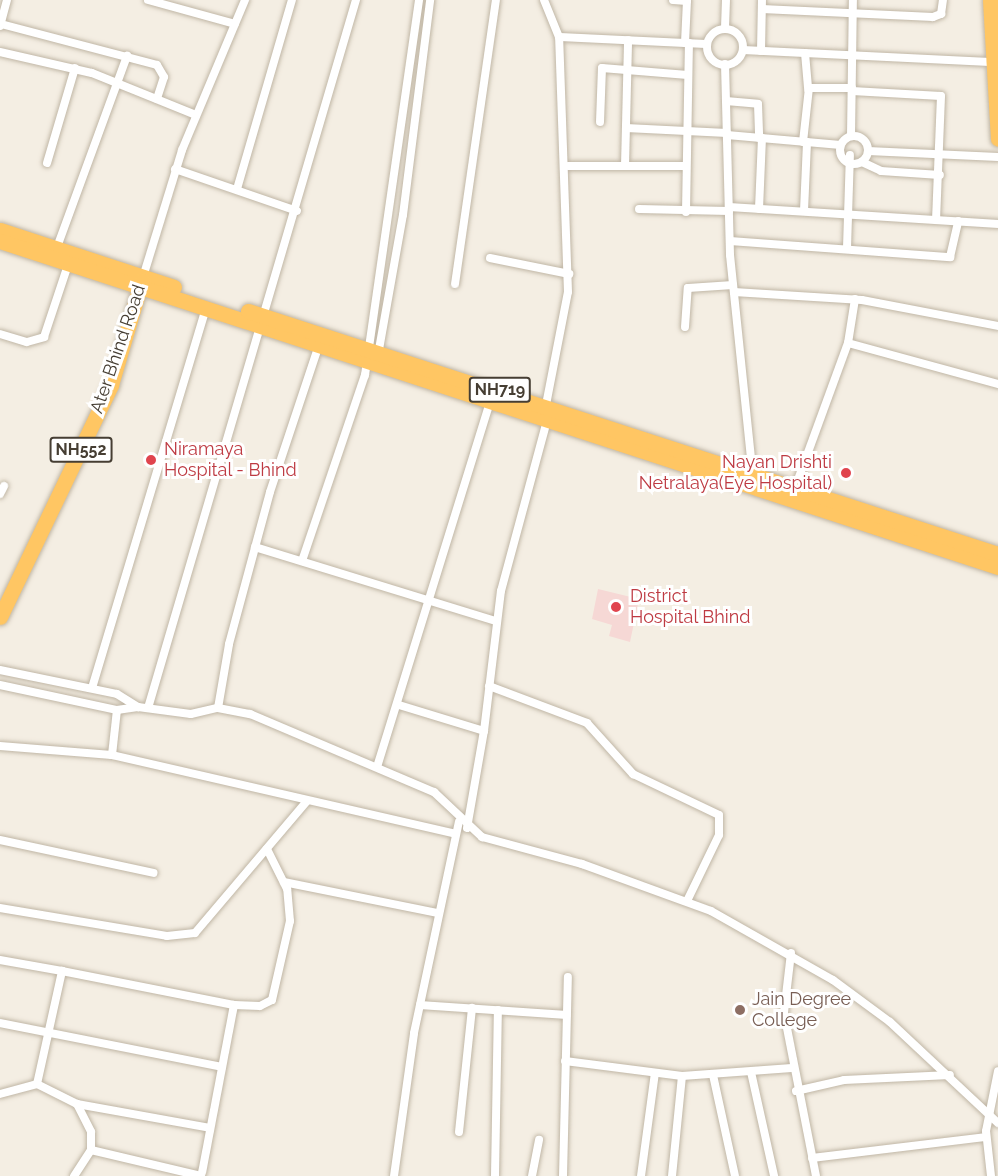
<!DOCTYPE html>
<html>
<head>
<meta charset="utf-8">
<style>
	body { margin:0 }
	#map { position:relative; width:998px; height:1176px; overflow:hidden; background:#f4eee3; font-family:Raleway,sans-serif }
	div>[style] { position:absolute }
	[style*='--x'] { left:calc(var(--x)*1px); top:calc(var(--y)*1px); width:calc(var(--w)*1px); rotate:calc(var(--a)*1deg) }
	.medical>* { inset:0; background:#f6d8d5 }
	.roads { filter:drop-shadow(0 0 2px #c0b6a5) drop-shadow(0 0 2px #c0b6a5) }
	.street>* { height:8px; margin:-4px; padding:0 4px; transform-origin:4px; border-radius:4px; background:#fff }
	.street>.ring { margin:-4px; padding:0; box-sizing:content-box; background:none; border:8px solid #fff; border-radius:50% }
	.highway>* { height:15px; margin:-7.5px; padding:0 7.5px; transform-origin:7.5px; border-radius:7.5px; background:#ffc663 }
	.dots>* { width:16px; height:16px; translate:-50% -50%; box-sizing:border-box; border:3px solid #fff; border-radius:50% }
	span { translate:-50% -50%; white-space:nowrap; text-align:center; line-height:1.15; -webkit-text-stroke:6px #fff; paint-order:stroke }
	.shield-label span { padding:2px 4px; background:#fff; border:2px solid; border-radius:4px; -webkit-text-stroke-width:0 }
	.shield-label { font-size:16px; color:#463e33; font-weight:700 }
	.street-label { font-size:18px; color:#463e33 }
	.health-label { font-size:18px; color:#be3a42 }
	.left { translate:0 -50%; text-align:left }
	.right { translate:-100% -50%; text-align:right }
	.education-label { font-size:18px; color:#785e54 }
</style>
</head>
<body>
<div id="map">
	<div class="medical">
		<i style="clip-path:polygon(598px 589px,639px 599px,630px 642px,609px 636px,612px 625px,592px 619px)"></i>
	</div>
	<div class="roads">
		<div class="street">
			<i style="--x:148;--y:0;--w:90;--a:15.4"></i>
			<i style="--x:544;--y:0;--w:40;--a:68"></i>
			<i style="--x:673;--y:0;--w:14;--a:4"></i>
			<i style="--x:762;--y:9;--w:171;--a:2.7"></i>
			<i style="--x:933;--y:17;--w:9;--a:-21"></i>
			<i style="--x:941;--y:14;--w:14;--a:-82"></i>
			<i style="--x:1;--y:24;--w:161;--a:14.7"></i>
			<i style="--x:157;--y:65;--w:14;--a:60"></i>
			<i style="--x:164;--y:77;--w:23;--a:108"></i>
			<i style="--x:0;--y:26;--w:27;--a:-75"></i>
			<i style="--x:725;--y:28;--w:28;--a:-88"></i>
			<i class="ring" style="left:707px;top:29px;width:28px;height:28px"></i>
			<i style="--x:685;--y:43;--w:43;--a:-87.3"></i>
			<i style="--x:743;--y:50;--w:247;--a:2.8"></i>
			<i style="--x:761;--y:51;--w:51;--a:-88.9"></i>
			<i style="--x:0;--y:52;--w:94;--a:12.9"></i>
			<i style="--x:92;--y:73;--w:112;--a:22"></i>
			<i style="--x:805;--y:53;--w:37;--a:85"></i>
			<i style="--x:725;--y:64;--w:191;--a:88.5"></i>
			<i style="--x:730;--y:255;--w:223;--a:84.1"></i>
			<i style="--x:852;--y:91;--w:89;--a:3.2"></i>
			<i style="--x:941;--y:96;--w:124;--a:92.3"></i>
			<i style="--x:726;--y:101;--w:32;--a:5"></i>
			<i style="--x:758;--y:104;--w:34;--a:88"></i>
			<i style="--x:600;--y:122;--w:54;--a:-87.9"></i>
			<i style="--x:602;--y:68;--w:86;--a:4.7"></i>
			<i style="--x:626;--y:128;--w:101;--a:2.8"></i>
			<i style="--x:727;--y:135;--w:114;--a:5"></i>
			<i style="--x:851;--y:136;--w:136;--a:-89.2"></i>
			<i class="ring" style="left:840px;top:136px;width:20px;height:20px"></i>
			<i style="--x:803;--y:142;--w:54;--a:-83.7"></i>
			<i style="--x:809;--y:88;--w:43;--a:0"></i>
			<i style="--x:868;--y:151;--w:130;--a:2.6"></i>
			<i style="--x:862;--y:162;--w:21;--a:25"></i>
			<i style="--x:881;--y:171;--w:59;--a:3.9"></i>
			<i style="--x:47;--y:163;--w:99;--a:-73.6"></i>
			<i style="--x:568;--y:166;--w:118;--a:0"></i>
			<i style="--x:625;--y:166;--w:126;--a:-88.6"></i>
			<i style="--x:175;--y:169;--w:129;--a:19"></i>
			<i style="--x:237;--y:189;--w:197;--a:-73.8"></i>
			<i style="--x:729;--y:207;--w:270;--a:3.6"></i>
			<i style="--x:639;--y:209;--w:90;--a:1.3"></i>
			<i style="--x:759;--y:209;--w:71;--a:-87.6"></i>
			<i style="--x:804;--y:211;--w:69;--a:-87.5"></i>
			<i style="--x:686;--y:212;--w:169;--a:-89"></i>
			<i style="--x:730;--y:241;--w:221;--a:4.2"></i>
			<i style="--x:950;--y:257;--w:37;--a:-77"></i>
			<i style="--x:847;--y:248;--w:93;--a:-88.2"></i>
			<i style="--x:56;--y:250;--w:207;--a:-69.9"></i>
			<i style="--x:490;--y:258;--w:81;--a:11.4"></i>
			<i style="--x:143;--y:277;--w:133;--a:-72.9"></i>
			<i style="--x:182;--y:150;--w:163;--a:-67.2"></i>
			<i style="--x:455;--y:284;--w:287;--a:-81.8"></i>
			<i style="--x:734;--y:292;--w:128;--a:3.6"></i>
			<i style="--x:862;--y:300;--w:138;--a:10.8"></i>
			<i style="--x:855;--y:299;--w:45;--a:99"></i>
			<i style="--x:848;--y:343;--w:156;--a:15.3"></i>
			<i style="--x:685;--y:327;--w:39;--a:-86"></i>
			<i style="--x:688;--y:288;--w:45;--a:-3.8"></i>
			<i style="--x:0;--y:334;--w:28;--a:17"></i>
			<i style="--x:27;--y:342;--w:18;--a:-16"></i>
			<i style="--x:44;--y:337;--w:79;--a:-71.6"></i>
			<i style="--x:378;--y:355;--w:142;--a:-79.9"></i>
			<i style="--x:403;--y:215;--w:217;--a:-82.8"></i>
			<i style="--x:545;--y:410;--w:120;--a:-79"></i>
			<i style="--x:568;--y:292;--w:255;--a:-92"></i>
			<i style="--x:559;--y:37;--w:148;--a:2.7"></i>
			<i style="--x:796;--y:485;--w:151;--a:-69.9"></i>
			<i style="--x:0;--y:494;--w:9;--a:-63"></i>
			<i style="--x:255;--y:547;--w:252;--a:17.1"></i>
			<i style="--x:302;--y:561;--w:196;--a:-71.3"></i>
			<i style="--x:365;--y:375;--w:379;--a:-81.8"></i>
			<i style="--x:0;--y:670;--w:119;--a:11.6"></i>
			<i style="--x:117;--y:694;--w:25;--a:32"></i>
			<i style="--x:0;--y:685;--w:120;--a:12.1"></i>
			<i style="--x:117;--y:710;--w:21;--a:-8"></i>
			<i style="--x:138;--y:707;--w:53;--a:7.5"></i>
			<i style="--x:191;--y:714;--w:28;--a:-13"></i>
			<i style="--x:218;--y:708;--w:33;--a:11"></i>
			<i style="--x:250;--y:714;--w:200;--a:23"></i>
			<i style="--x:434;--y:792;--w:66;--a:43.2"></i>
			<i style="--x:482;--y:837;--w:104;--a:15.1"></i>
			<i style="--x:582;--y:864;--w:137;--a:20"></i>
			<i style="--x:711;--y:911;--w:140;--a:29.5"></i>
			<i style="--x:833;--y:980;--w:71;--a:36.4"></i>
			<i style="--x:890;--y:1022;--w:148;--a:43.1"></i>
			<i style="--x:489;--y:686;--w:105;--a:20.7"></i>
			<i style="--x:587;--y:723;--w:69;--a:48"></i>
			<i style="--x:633;--y:774;--w:95;--a:25.5"></i>
			<i style="--x:719;--y:815;--w:20;--a:90"></i>
			<i style="--x:719;--y:835;--w:73;--a:115.9"></i>
			<i style="--x:92;--y:688;--w:397;--a:-73.3"></i>
			<i style="--x:399;--y:705;--w:89;--a:17"></i>
			<i style="--x:484;--y:731;--w:141;--a:-83.1"></i>
			<i style="--x:501;--y:591;--w:177;--a:-74.9"></i>
			<i style="--x:148;--y:708;--w:738;--a:-73.63"></i>
			<i style="--x:218;--y:708;--w:65;--a:-80.2"></i>
			<i style="--x:229;--y:644;--w:157;--a:-74.9"></i>
			<i style="--x:270;--y:492;--w:155;--a:-71.6"></i>
			<i style="--x:0;--y:746;--w:112;--a:4.6"></i>
			<i style="--x:112;--y:755;--w:350;--a:12.9"></i>
			<i style="--x:112;--y:755;--w:45;--a:-83.7"></i>
			<i style="--x:377;--y:767;--w:383;--a:-72.8"></i>
			<i style="--x:467;--y:828;--w:98;--a:-80.1"></i>
			<i style="--x:0;--y:840;--w:157;--a:12.1"></i>
			<i style="--x:284;--y:882;--w:157;--a:11.4"></i>
			<i style="--x:0;--y:908;--w:169;--a:9.5"></i>
			<i style="--x:167;--y:936;--w:28;--a:-6"></i>
			<i style="--x:195;--y:933;--w:173;--a:-49.7"></i>
			<i style="--x:791;--y:953;--w:60;--a:96.7"></i>
			<i style="--x:784;--y:1013;--w:166;--a:78.9"></i>
			<i style="--x:0;--y:960;--w:63;--a:10.1"></i>
			<i style="--x:234;--y:1005;--w:26;--a:2"></i>
			<i style="--x:260;--y:1006;--w:13;--a:-27"></i>
			<i style="--x:272;--y:1000;--w:81;--a:-77.2"></i>
			<i style="--x:290;--y:921;--w:32;--a:-95"></i>
			<i style="--x:287;--y:889;--w:45;--a:-116.6"></i>
			<i style="--x:420;--y:1005;--w:147;--a:3.9"></i>
			<i style="--x:0;--y:1023;--w:226;--a:11.2"></i>
			<i style="--x:565;--y:1061;--w:118;--a:7.3"></i>
			<i style="--x:682;--y:1076;--w:110;--a:-4.2"></i>
			<i style="--x:751;--y:1072;--w:107;--a:77.5"></i>
			<i style="--x:713;--y:1075;--w:103;--a:77.7"></i>
			<i style="--x:37;--y:1084;--w:116;--a:-77.5"></i>
			<i style="--x:62;--y:971;--w:175;--a:11.2"></i>
			<i style="--x:234;--y:1005;--w:170;--a:100.8"></i>
			<i style="--x:796;--y:1091;--w:49;--a:-12.9"></i>
			<i style="--x:844;--y:1080;--w:106;--a:-2.7"></i>
			<i style="--x:0;--y:1094;--w:38;--a:-15"></i>
			<i style="--x:37;--y:1084;--w:45;--a:26.6"></i>
			<i style="--x:77;--y:1104;--w:31;--a:63"></i>
			<i style="--x:91;--y:1132;--w:18;--a:90"></i>
			<i style="--x:91;--y:1150;--w:31;--a:123"></i>
			<i style="--x:77;--y:1104;--w:135;--a:10.2"></i>
			<i style="--x:459;--y:1132;--w:125;--a:-84"></i>
			<i style="--x:91;--y:1150;--w:113;--a:13.3"></i>
			<i style="--x:812;--y:1158;--w:174;--a:-6.9"></i>
			<i style="--x:394;--y:1176;--w:144;--a:-82"></i>
			<i style="--x:414;--y:1033;--w:216;--a:-78"></i>
			<i style="--x:495;--y:1176;--w:166;--a:-89"></i>
			<i style="--x:532;--y:1176;--w:37;--a:-79"></i>
			<i style="--x:563;--y:1176;--w:199;--a:-88.6"></i>
			<i style="--x:641;--y:1176;--w:104;--a:-82.3"></i>
			<i style="--x:672;--y:1176;--w:100;--a:-84.3"></i>
			<i style="--x:991;--y:1176;--w:45;--a:-96.3"></i>
			<i style="--x:986;--y:1131;--w:61;--a:-78.7"></i>
		</div>
		<div class="highway">
			<i style="--x:990;--y:0;--w:139;--a:86.7"></i>
			<i style="--x:0;--y:230;--w:183;--a:18.1"></i>
			<i style="--x:0;--y:241;--w:1050;--a:18.09"></i>
			<i style="--x:248;--y:311;--w:788;--a:17.95"></i>
			<i style="--x:0;--y:617;--w:257;--a:-64.4"></i>
			<i style="--x:111;--y:385;--w:109;--a:-73.6"></i>
		</div>
	</div>
	<div class="dots">
		<i style="left:151px;top:460px;background:#e0444e"></i>
		<i style="left:846px;top:473px;background:#e0444e"></i>
		<i style="left:616px;top:607px;background:#e0444e"></i>
		<i style="left:740px;top:1010px;background:#8d6e63"></i>
	</div>
	<div class="shield-label">
		<span style="left:500px;top:390px">NH719</span>
		<span style="left:81px;top:450px">NH552</span>
	</div>
	<div class="street-label">
		<span style="left:118px;top:349px;rotate:-71deg">Ater Bhind Road</span>
	</div>
	<div class="health-label">
		<span class="left" style="left:164px;top:460px">Niramaya<br>Hospital - Bhind</span>
		<span class="right" style="left:832px;top:473px">Nayan Drishti<br>Netralaya(Eye Hospital)</span>
		<span class="left" style="left:630px;top:607px">District<br>Hospital Bhind</span>
	</div>
	<div class="education-label">
		<span class="left" style="left:752px;top:1010px">Jain Degree<br>College</span>
	</div>
</div>
</body>
</html>
